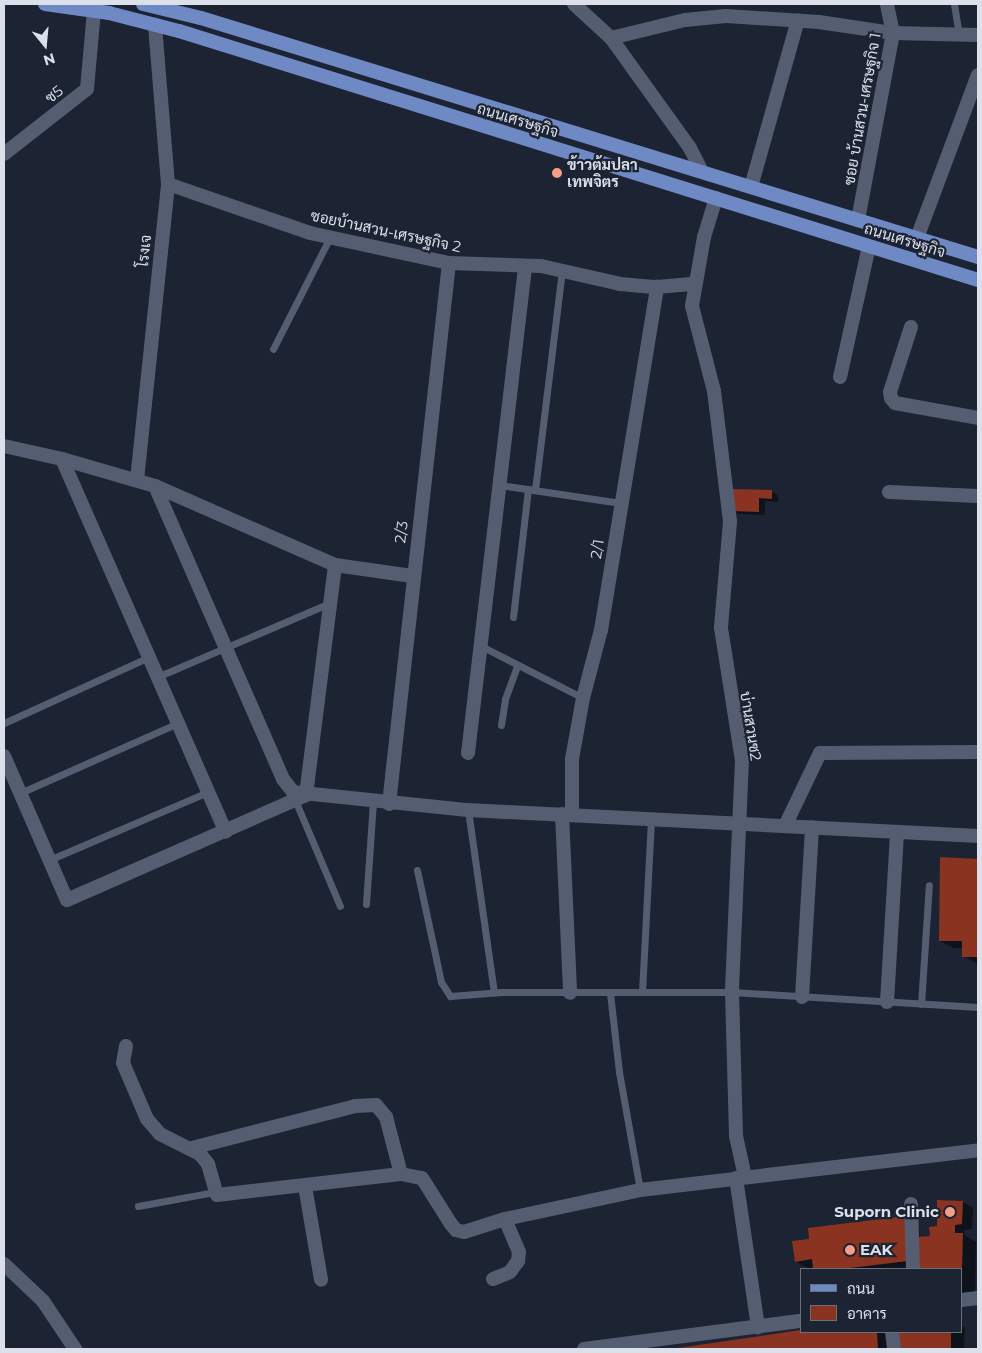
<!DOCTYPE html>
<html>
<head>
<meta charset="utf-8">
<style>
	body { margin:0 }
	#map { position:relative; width:982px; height:1353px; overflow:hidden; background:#1c2333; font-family:Montserrat,Sarabun,sans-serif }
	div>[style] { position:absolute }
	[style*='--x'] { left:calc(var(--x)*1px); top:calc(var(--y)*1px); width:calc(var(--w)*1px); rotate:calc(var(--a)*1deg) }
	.shadow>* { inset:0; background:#0007 }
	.building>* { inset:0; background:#8a3320; transform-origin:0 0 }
	.service>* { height:7px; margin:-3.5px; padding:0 3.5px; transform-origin:3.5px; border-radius:3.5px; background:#555e71 }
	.minor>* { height:14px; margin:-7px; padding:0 7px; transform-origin:7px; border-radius:7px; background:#555e71 }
	.tertiary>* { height:14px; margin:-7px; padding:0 7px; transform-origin:7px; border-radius:7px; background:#555e71 }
	.primary>* { height:14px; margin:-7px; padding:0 7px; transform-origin:7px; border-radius:7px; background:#6f89c4 }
	.dots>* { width:14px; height:14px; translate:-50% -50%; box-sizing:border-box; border:2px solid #1c2333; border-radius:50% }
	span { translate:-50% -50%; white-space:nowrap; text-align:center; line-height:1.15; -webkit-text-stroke:4.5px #1c2333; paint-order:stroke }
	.street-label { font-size:15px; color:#dbe0eb }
	.poi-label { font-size:15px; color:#dbe0eb; font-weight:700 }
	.left { translate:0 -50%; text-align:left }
	.right { translate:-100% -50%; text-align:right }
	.frame { position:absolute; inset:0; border:5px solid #dbe0eb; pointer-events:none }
	.legend { position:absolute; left:800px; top:1268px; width:162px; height:65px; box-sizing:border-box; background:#1c2333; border:1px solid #686f7d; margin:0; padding:6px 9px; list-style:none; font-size:15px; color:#dbe0eb }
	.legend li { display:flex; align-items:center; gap:10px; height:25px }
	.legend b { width:25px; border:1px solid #686f7d }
	.north { position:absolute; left:20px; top:20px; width:50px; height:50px; -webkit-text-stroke:4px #1c2333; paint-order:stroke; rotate:163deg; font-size:14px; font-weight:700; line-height:20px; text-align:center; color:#dbe0eb }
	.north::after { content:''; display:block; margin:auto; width:18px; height:22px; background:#dbe0eb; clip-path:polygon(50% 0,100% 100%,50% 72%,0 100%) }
</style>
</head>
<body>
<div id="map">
	<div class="shadow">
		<i style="clip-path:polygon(772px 492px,778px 495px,778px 502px,765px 501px,765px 515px,739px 514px,733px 510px)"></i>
		<i style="clip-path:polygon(942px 859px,978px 860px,978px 964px,963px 956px,963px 948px,954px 948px,940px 941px)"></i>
		<i style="clip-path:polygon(963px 1202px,973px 1208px,972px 1229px,964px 1230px,965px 1235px,976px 1242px,975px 1301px,961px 1303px,961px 1269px,810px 1269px,796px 1262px,810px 1240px,905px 1217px,919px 1225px,920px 1238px,934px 1237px,938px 1227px)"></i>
		<i style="clip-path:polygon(961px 1326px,965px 1328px,964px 1349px,899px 1349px,897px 1332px,961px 1332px)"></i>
		<i style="clip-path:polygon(801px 1332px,889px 1332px,891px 1349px,672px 1349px)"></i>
	</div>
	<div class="building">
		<i style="clip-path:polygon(732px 489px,772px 490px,772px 499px,759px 498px,759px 512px,732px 511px)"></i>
		<i style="clip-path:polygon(940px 857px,978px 859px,978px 957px,962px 957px,962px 941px,939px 941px)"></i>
		<i style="clip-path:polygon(937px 1200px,963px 1201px,962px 1224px,955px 1225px,955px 1233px,963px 1233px,962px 1269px,918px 1269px,917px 1237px,930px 1236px,929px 1227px,937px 1226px)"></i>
		<i style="clip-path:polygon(905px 1216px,908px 1261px,842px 1269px,813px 1269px,812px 1259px,795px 1262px,792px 1241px,809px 1239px,808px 1228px)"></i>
		<i style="clip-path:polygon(801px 1330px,877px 1332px,878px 1349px,671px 1349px)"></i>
		<i style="left:896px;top:1332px;width:55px;height:17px"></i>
	</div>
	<div class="service">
		<i style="--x:954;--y:4;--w:30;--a:81"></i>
		<i style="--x:273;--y:349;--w:126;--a:-63"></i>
		<i style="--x:500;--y:485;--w:122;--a:8.5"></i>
		<i style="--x:535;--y:490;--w:221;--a:-83"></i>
		<i style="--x:513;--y:617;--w:129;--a:-83.3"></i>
		<i style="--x:481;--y:646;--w:114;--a:27"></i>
		<i style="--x:157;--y:677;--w:188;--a:-23.2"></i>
		<i style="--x:4;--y:723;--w:159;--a:-24.5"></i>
		<i style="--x:501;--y:725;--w:26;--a:-81"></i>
		<i style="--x:505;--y:699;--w:35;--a:-70"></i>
		<i style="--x:20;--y:793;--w:173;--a:-23.9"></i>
		<i style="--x:295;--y:800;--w:115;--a:67"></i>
		<i style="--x:468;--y:810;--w:184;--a:81.9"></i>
		<i style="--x:49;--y:860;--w:173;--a:-23.2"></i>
		<i style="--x:417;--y:870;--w:115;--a:77.9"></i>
		<i style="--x:441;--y:982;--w:17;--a:57"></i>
		<i style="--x:450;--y:996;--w:52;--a:-4.4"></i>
		<i style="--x:502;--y:992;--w:230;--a:0"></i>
		<i style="--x:732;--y:992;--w:246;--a:3.5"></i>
		<i style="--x:366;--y:904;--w:102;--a:-86.1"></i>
		<i style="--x:642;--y:992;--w:174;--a:-87"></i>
		<i style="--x:610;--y:993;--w:80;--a:83.5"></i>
		<i style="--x:619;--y:1072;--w:120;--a:79.9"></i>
		<i style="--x:921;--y:1004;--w:119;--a:-86.2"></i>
		<i style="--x:138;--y:1206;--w:77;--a:-10.4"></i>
	</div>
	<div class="minor">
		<i style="--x:574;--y:4;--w:50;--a:42.6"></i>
		<i style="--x:611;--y:38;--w:135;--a:54.3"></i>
		<i style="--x:690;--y:148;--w:27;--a:63"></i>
		<i style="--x:611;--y:38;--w:76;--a:-13.7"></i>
		<i style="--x:685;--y:20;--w:41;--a:-5.6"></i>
		<i style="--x:726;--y:16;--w:93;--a:3.7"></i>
		<i style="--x:819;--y:22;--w:75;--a:8.5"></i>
		<i style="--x:893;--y:33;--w:85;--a:1.3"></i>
		<i style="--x:4;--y:154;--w:105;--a:-38.1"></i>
		<i style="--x:87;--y:89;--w:78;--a:-84.9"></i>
		<i style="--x:168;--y:184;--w:150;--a:19"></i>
		<i style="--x:310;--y:233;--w:142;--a:12.2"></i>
		<i style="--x:449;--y:263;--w:92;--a:1.9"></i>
		<i style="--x:541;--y:266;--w:81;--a:12.8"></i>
		<i style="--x:620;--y:284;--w:37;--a:5"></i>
		<i style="--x:657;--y:287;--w:37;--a:-5"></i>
		<i style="--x:751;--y:187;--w:173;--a:-74.3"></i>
		<i style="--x:716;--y:198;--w:41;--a:107.1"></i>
		<i style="--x:704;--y:237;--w:70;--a:99.9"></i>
		<i style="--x:692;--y:306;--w:88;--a:75.5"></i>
		<i style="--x:714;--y:391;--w:132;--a:83"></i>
		<i style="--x:730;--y:522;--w:106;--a:94.9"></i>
		<i style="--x:721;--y:628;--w:134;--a:81"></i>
		<i style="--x:742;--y:760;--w:232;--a:92.5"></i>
		<i style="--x:732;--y:992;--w:144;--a:88.4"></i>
		<i style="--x:736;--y:1136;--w:42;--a:77.6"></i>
		<i style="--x:917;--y:238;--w:174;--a:-69.5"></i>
		<i style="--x:911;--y:327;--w:68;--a:107.9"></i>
		<i style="--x:890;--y:392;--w:6;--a:81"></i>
		<i style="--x:891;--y:398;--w:6;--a:51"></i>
		<i style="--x:895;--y:403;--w:84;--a:10.2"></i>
		<i style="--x:840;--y:377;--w:134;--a:-77.5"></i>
		<i style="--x:4;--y:446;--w:59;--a:12.6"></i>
		<i style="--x:62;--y:459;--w:97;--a:16.2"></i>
		<i style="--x:155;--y:486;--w:197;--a:23.7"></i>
		<i style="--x:335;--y:565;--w:78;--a:8.1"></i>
		<i style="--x:62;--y:459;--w:407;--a:66.3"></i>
		<i style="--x:137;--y:480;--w:298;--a:-84"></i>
		<i style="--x:168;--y:184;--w:160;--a:-94.7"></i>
		<i style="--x:155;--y:486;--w:320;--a:66.4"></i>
		<i style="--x:283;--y:779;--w:16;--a:52"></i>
		<i style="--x:293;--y:792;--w:176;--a:5.9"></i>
		<i style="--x:468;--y:810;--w:511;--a:2.92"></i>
		<i style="--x:889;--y:492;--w:89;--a:2.6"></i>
		<i style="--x:468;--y:753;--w:490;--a:-83.3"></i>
		<i style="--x:4;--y:756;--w:157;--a:66.4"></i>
		<i style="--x:67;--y:900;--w:261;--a:-23.7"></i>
		<i style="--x:306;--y:795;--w:232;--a:-82.8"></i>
		<i style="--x:389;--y:804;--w:544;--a:-83.67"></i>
		<i style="--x:562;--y:814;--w:179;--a:87.4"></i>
		<i style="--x:572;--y:814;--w:55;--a:-90"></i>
		<i style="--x:572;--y:759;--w:62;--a:-79.8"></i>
		<i style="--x:583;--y:698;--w:70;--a:-75.2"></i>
		<i style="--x:601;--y:630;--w:348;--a:-80.7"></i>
		<i style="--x:785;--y:826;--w:81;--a:-64.4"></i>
		<i style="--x:820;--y:753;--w:158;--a:-0.4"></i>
		<i style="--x:802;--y:997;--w:170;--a:-86.6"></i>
		<i style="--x:887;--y:1002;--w:170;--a:-86.6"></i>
		<i style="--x:126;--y:1046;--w:17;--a:100"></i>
		<i style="--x:123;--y:1063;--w:61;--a:66.8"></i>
		<i style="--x:147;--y:1119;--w:20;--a:49"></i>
		<i style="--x:160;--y:1134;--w:45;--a:26.6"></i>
		<i style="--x:200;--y:1154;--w:13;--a:51"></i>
		<i style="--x:208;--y:1164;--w:32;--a:74"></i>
		<i style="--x:217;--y:1195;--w:185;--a:-6.5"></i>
		<i style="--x:401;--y:1174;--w:21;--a:11"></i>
		<i style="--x:422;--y:1178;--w:54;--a:57.8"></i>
		<i style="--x:451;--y:1224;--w:8;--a:50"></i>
		<i style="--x:456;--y:1230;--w:8;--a:14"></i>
		<i style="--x:464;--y:1232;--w:43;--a:-17.6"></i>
		<i style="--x:505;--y:1219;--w:138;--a:-12.1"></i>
		<i style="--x:640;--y:1190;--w:340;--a:-6.7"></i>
		<i style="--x:192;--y:1148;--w:168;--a:-14.4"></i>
		<i style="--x:355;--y:1106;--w:21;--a:-3"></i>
		<i style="--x:376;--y:1105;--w:16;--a:50"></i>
		<i style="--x:386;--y:1117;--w:59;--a:75.3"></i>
		<i style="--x:736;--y:1178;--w:151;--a:81.6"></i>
		<i style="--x:305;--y:1186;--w:95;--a:80.3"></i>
		<i style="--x:911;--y:1204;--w:65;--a:88.2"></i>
		<i style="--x:493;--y:1279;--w:18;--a:-22"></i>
		<i style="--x:510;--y:1272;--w:14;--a:-54"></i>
		<i style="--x:518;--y:1261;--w:9;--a:-84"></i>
		<i style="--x:519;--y:1252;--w:36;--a:-113"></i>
		<i style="--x:961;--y:1300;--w:17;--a:-7"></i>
		<i style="--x:892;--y:1332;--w:17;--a:83"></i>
		<i style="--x:584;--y:1349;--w:219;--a:-7.4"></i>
	</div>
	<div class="tertiary">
		<i style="--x:858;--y:220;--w:190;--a:-79.4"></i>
		<i style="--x:893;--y:33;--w:30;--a:-102"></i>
		<i style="--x:4;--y:1264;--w:54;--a:43.5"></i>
		<i style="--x:43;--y:1301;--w:58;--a:56.3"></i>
	</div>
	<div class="primary">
		<i style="--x:45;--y:4;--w:65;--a:8"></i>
		<i style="--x:109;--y:13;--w:72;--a:14.4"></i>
		<i style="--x:179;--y:31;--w:837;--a:17.31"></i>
		<i style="--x:143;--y:4;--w:60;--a:13.6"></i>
		<i style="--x:201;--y:18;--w:813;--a:17.1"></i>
	</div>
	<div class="dots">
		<i style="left:557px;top:173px;background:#f49e89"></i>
		<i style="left:950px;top:1212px;background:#f49e89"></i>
		<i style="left:850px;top:1250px;background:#f49e89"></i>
	</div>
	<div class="street-label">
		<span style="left:54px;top:94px;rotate:-38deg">ซ5</span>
		<span style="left:862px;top:109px;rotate:-80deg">ซอย บ้านสวน-เศรษฐกิจ 1</span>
		<span style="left:518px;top:120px;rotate:17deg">ถนนเศรษฐกิจ</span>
		<span style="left:386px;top:231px;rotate:12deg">ซอยบ้านสวน-เศรษฐกิจ 2</span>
		<span style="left:905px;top:240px;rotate:17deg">ถนนเศรษฐกิจ</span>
		<span style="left:144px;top:251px;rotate:-84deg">โรงเจ</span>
		<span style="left:401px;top:532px;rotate:-83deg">2/3</span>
		<span style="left:597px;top:549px;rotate:-81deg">2/1</span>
		<span style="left:751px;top:726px;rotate:81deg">บ่านสวนซ2</span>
	</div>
	<div class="poi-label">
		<span class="left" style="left:567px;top:173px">ข้าวต้มปลา<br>เทพจิตร</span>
		<span class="right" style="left:939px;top:1212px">Suporn Clinic</span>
		<span class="left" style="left:860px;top:1250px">EAK</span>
	</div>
	<div class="frame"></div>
	<ul class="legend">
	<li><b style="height:6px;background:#6f89c4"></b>ถนน</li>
	<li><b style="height:14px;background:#8a3320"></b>อาคาร</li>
	</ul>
	<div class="north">N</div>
</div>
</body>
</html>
